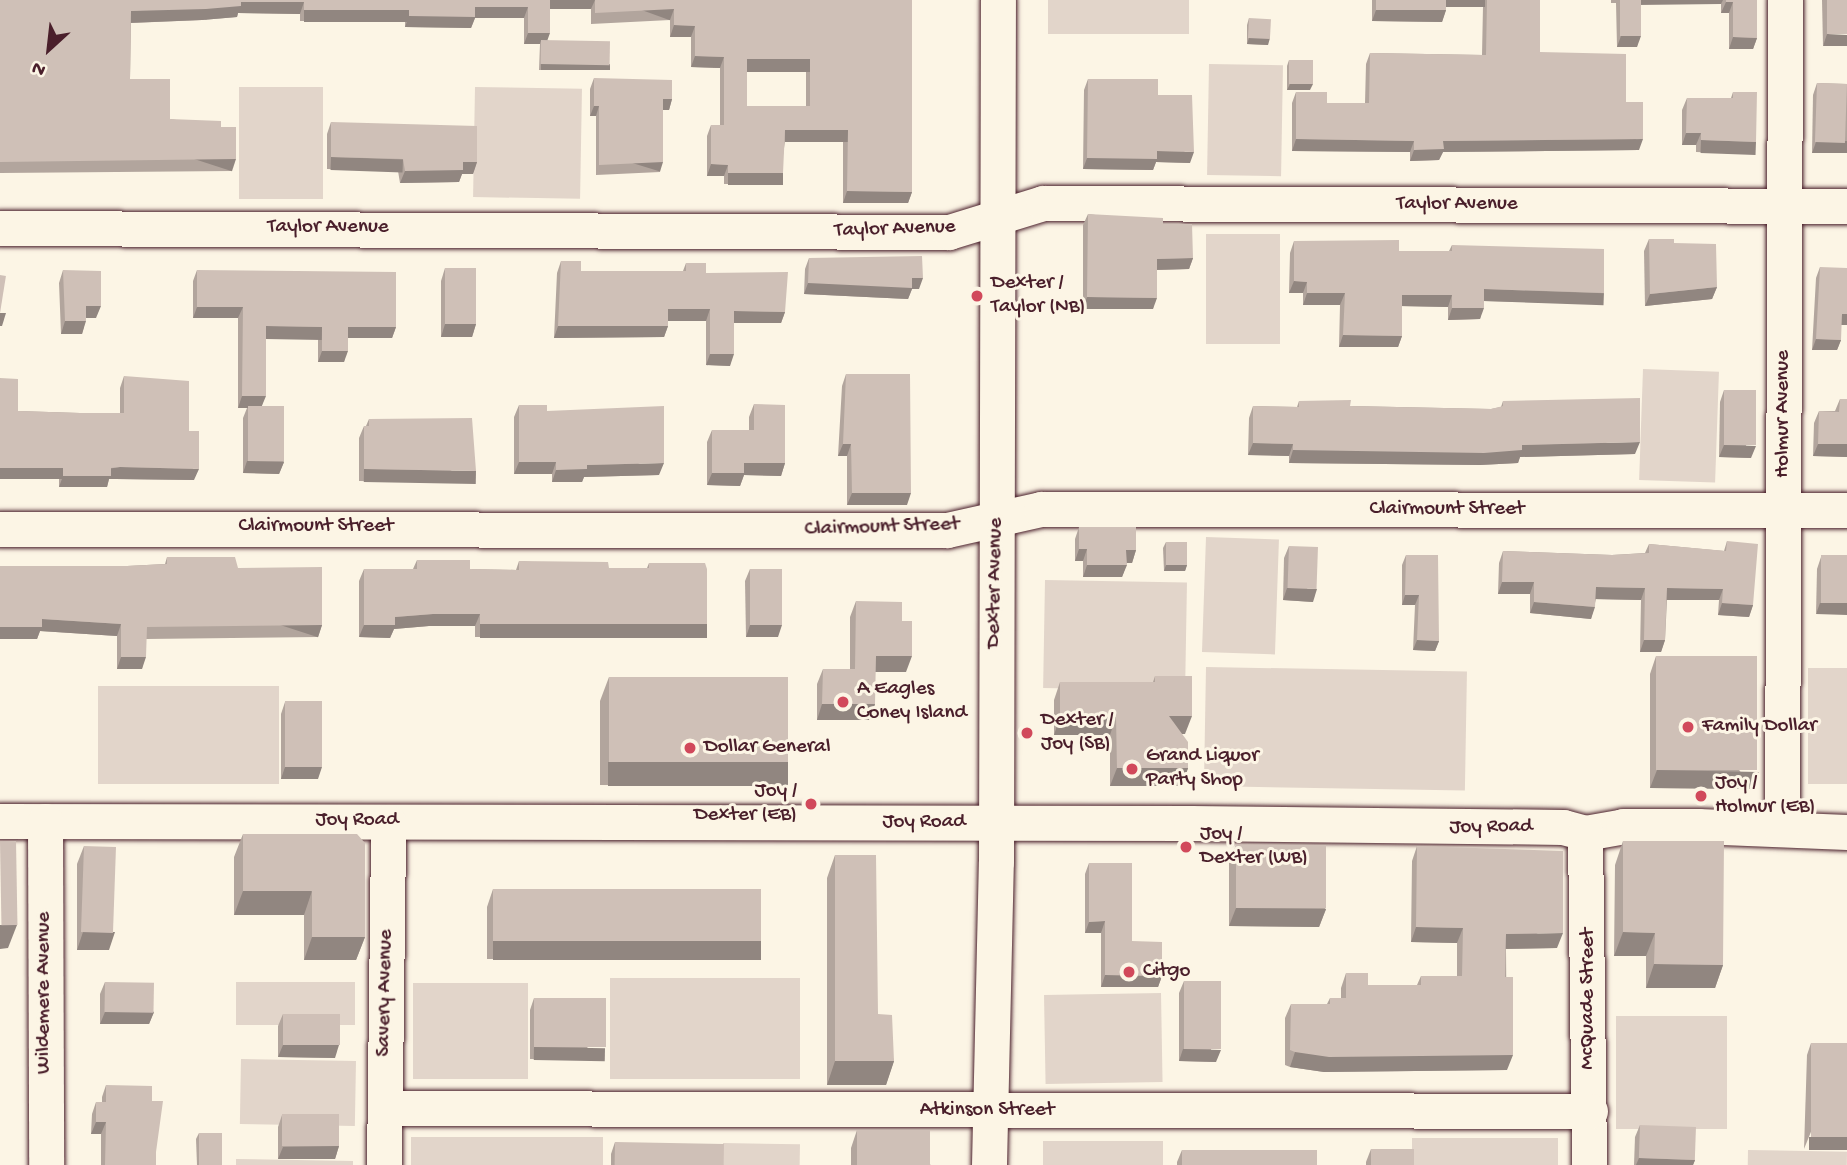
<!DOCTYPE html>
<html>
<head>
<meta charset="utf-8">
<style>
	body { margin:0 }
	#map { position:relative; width:1847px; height:1165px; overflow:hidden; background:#fcf5e5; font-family:"Gochi Hand",sans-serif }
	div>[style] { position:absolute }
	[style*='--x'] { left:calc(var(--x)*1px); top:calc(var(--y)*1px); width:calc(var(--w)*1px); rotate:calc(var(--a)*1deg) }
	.green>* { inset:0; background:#e2d5ca; transform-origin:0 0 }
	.roads { filter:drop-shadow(0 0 2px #4a1f2b) drop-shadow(0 0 2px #4a1f2b) }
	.minor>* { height:35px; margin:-17.5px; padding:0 17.5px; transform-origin:17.5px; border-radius:17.5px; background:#fcf5e5 }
	.wall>* { inset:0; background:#b2a59d }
	.shaded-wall>* { inset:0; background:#918680; transform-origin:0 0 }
	.building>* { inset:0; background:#cfc0b7; transform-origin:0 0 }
	.dots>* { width:19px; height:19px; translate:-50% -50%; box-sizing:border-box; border:4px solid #fcf5e5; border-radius:50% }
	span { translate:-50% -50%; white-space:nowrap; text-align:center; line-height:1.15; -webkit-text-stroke:6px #fcf5e5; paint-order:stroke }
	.street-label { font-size:21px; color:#4a1f2b }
	.poi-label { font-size:21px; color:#4a1f2b }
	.left { translate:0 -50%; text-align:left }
	.right { translate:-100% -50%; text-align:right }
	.north { position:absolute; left:14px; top:14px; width:70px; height:70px; -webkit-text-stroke:5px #fcf5e5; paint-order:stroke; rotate:207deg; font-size:19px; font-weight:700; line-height:28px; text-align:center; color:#4a1f2b }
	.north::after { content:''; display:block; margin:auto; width:24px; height:32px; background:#4a1f2b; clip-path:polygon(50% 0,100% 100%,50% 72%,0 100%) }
</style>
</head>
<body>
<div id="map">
	<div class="green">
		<i style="left:1048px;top:0;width:141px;height:34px"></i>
		<i style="left:1209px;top:64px;width:74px;height:111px;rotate:1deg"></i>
		<i style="left:239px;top:87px;width:84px;height:112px"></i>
		<i style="left:475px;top:87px;width:107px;height:110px;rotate:1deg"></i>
		<i style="left:1206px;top:234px;width:74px;height:110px"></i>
		<i style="left:1643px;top:369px;width:76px;height:111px;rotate:2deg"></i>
		<i style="left:1206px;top:537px;width:73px;height:115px;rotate:2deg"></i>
		<i style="left:1045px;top:580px;width:142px;height:108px;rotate:1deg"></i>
		<i style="left:1206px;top:667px;width:261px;height:119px;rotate:1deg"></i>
		<i style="left:1808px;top:668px;width:39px;height:116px"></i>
		<i style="left:98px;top:686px;width:181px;height:98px"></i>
		<i style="left:610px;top:978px;width:190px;height:101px"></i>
		<i style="left:236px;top:982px;width:119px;height:43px"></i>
		<i style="left:413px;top:983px;width:115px;height:96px"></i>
		<i style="left:1161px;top:993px;width:89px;height:117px;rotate:89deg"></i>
		<i style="left:1616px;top:1016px;width:111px;height:113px"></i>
		<i style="left:241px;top:1059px;width:115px;height:65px;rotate:1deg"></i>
		<i style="left:411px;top:1137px;width:192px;height:28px"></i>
		<i style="left:1412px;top:1138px;width:146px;height:27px"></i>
		<i style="left:1043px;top:1141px;width:120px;height:24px"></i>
		<i style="left:723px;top:1143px;width:77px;height:22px;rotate:1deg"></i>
		<i style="left:1748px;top:1150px;width:99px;height:15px;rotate:1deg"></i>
		<i style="clip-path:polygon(236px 1159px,353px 1161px,353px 1165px,236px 1165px)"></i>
	</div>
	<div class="roads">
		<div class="minor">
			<i style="--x:0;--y:228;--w:949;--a:0.24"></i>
			<i style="--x:949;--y:232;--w:98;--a:-17.1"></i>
			<i style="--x:1043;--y:203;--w:804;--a:0.21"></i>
			<i style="--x:0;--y:529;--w:947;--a:0.06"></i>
			<i style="--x:947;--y:530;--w:96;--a:-12.6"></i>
			<i style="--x:1041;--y:509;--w:806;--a:0.07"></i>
			<i style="--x:0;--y:821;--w:1191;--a:0.1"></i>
			<i style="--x:1191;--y:823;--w:372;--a:0.6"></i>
			<i style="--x:1563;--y:827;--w:23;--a:15"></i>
			<i style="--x:1585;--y:833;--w:39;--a:-10"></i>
			<i style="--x:1623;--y:826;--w:75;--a:0"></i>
			<i style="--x:1698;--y:826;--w:149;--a:2.3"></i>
			<i style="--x:45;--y:821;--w:344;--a:89.8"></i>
			<i style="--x:1782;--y:829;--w:829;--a:-89.79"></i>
			<i style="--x:1585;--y:833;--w:332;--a:89.3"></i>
			<i style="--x:385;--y:1108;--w:1205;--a:0.14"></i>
			<i style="--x:384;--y:1165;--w:343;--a:-89.3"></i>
			<i style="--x:989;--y:1165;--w:303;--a:-88.7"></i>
			<i style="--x:996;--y:862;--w:862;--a:-89.87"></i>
		</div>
	</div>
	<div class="wall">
		<i style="clip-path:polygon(evenodd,0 0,912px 0,912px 192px,908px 203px,843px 203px,843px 141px,785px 141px,779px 184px,724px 184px,724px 176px,707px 176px,707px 136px,711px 125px,720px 125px,720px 68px,691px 67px,691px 37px,670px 37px,670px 20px,591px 24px,591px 9px,550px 9px,547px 40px,607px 70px,539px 70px,540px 44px,524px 44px,524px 18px,475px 18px,471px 28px,405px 27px,405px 21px,300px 21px,300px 14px,238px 13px,237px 17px,202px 20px,131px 23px,130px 79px,170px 119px,221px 127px,232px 171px,0 173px,0 0,747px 71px,806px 71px,806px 106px,747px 106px,747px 71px)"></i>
		<i style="clip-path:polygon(1372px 0,1540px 0,1540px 52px,1626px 102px,1639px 150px,1443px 152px,1439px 160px,1410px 161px,1410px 152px,1292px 151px,1292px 103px,1296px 92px,1327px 103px,1365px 103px,1366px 64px,1370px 53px,1482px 55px,1483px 6px,1446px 6px,1446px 10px,1442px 22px,1372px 21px)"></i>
		<i style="clip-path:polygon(1611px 0,1757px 0,1757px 38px,1753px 49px,1729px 49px,1729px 13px,1721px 13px,1721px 4px,1641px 4px,1637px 47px,1617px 47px,1616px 3px,1611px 3px)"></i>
		<i style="clip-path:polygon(1822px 0,1847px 0,1823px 46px)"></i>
		<i style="clip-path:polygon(1249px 18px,1268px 45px,1247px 44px,1247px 25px)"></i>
		<i style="clip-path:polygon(1289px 60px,1310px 90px,1287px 90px,1287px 66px)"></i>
		<i style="clip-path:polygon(594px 78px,672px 99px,669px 110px,663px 110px,660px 172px,596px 175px,596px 116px,590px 116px,590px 89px)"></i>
		<i style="clip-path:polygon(1088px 79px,1158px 95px,1190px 163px,1156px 162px,1153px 170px,1083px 169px,1084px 90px)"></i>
		<i style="clip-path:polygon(1817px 83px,1847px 84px,1847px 153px,1812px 153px,1813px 95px)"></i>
		<i style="clip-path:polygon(1733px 92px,1756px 142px,1752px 154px,1696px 152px,1696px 145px,1682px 145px,1682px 110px,1687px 98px,1731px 98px)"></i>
		<i style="clip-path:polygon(331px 122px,477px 162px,473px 174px,462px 174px,459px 182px,400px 183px,398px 171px,327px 169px,327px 134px)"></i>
		<i style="clip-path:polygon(1088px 214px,1163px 224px,1193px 258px,1189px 269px,1157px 270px,1153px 309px,1083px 309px,1083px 225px)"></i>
		<i style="clip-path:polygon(1649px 239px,1674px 243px,1717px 287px,1712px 299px,1645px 306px,1644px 251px)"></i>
		<i style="clip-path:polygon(1294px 241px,1399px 251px,1449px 251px,1452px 245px,1604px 293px,1600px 304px,1484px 301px,1480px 319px,1448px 320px,1448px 307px,1402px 306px,1402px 336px,1398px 347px,1339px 347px,1340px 305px,1303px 305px,1303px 293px,1289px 293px,1290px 253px)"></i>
		<i style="clip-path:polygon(809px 258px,919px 289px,912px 289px,908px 299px,804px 294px,805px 269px)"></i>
		<i style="clip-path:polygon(561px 261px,581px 271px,683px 271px,686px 263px,785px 312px,781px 323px,734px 323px,730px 366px,706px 365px,706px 321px,668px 321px,668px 326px,664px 337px,554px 338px,557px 273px)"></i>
		<i style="clip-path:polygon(1820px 267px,1847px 325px,1841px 325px,1841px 340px,1837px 350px,1812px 350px,1816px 278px)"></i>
		<i style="clip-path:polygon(445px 268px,476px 324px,472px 337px,441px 337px,441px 281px)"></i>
		<i style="clip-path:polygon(63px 270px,96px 318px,86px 318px,82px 334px,61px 334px,59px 283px)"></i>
		<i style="clip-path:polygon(197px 270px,396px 327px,392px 338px,348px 338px,344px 362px,318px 362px,318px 339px,266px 338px,262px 406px,284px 462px,279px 474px,243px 473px,243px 418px,247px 408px,238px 408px,238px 318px,193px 318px,193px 281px)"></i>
		<i style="clip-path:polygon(846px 374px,907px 505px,847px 505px,847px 456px,838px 456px,842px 386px)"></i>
		<i style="clip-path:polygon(124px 376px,189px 431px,194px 480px,116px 479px,109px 479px,107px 487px,59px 487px,59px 479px,0 479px,0 378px,18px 411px,80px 413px,120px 413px,120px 388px)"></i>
		<i style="clip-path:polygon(1724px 390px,1751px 458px,1719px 457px,1720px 402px)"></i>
		<i style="clip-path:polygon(1840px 399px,1847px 399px,1847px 457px,1813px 456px,1814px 423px,1819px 411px,1835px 411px)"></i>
		<i style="clip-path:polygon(1299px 401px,1350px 406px,1491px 409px,1501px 407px,1503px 401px,1635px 454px,1520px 457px,1518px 463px,1480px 465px,1289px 463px,1289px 456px,1248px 455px,1249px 418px,1253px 406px,1297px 407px)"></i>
		<i style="clip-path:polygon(754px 404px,785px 463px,781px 476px,744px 475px,740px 486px,707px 485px,707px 442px,712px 430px,749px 430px,749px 417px)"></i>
		<i style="clip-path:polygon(519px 405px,547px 411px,659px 475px,584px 477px,582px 482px,552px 482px,552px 474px,514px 474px,514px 417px)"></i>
		<i style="clip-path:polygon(369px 419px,471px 483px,359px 481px,359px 438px,364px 426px,366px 426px)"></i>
		<i style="clip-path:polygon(1079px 527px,1136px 550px,1132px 563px,1127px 563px,1122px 577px,1083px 577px,1083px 561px,1075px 561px,1075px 539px)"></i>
		<i style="clip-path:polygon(1727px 541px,1753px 605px,1749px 617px,1718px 615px,1719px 600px,1667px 600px,1665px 640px,1661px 652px,1640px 652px,1641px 600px,1596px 599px,1591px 619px,1530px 613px,1530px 594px,1498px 594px,1499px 563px,1503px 551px,1612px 555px,1645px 553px,1649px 544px,1724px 551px)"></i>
		<i style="clip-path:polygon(1166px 542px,1187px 565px,1185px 571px,1164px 571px,1163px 548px)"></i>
		<i style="clip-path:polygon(1289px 546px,1313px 602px,1283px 600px,1284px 558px)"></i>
		<i style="clip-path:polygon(1406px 555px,1439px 641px,1435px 651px,1413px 650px,1415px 605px,1402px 605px,1402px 565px)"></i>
		<i style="clip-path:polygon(1847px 555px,1816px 614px,1817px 569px,1821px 557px)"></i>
		<i style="clip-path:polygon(167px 557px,238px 568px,322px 625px,318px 637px,146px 639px,142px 669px,117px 669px,117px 636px,40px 631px,37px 639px,0 639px,127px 566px,165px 564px)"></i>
		<i style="clip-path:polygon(417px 560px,470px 569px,516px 570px,519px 561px,609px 568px,647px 568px,649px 563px,707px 624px,703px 636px,475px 637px,475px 626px,429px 626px,394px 629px,390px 638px,359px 637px,359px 581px,364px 569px,413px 569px)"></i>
		<i style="clip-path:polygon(750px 569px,778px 637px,746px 637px,745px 581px)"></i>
		<i style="clip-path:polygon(856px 601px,902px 621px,906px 672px,875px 672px,875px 704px,869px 720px,817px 720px,817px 684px,823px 669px,850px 669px,850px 617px)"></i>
		<i style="clip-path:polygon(1656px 656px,1753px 789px,1650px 788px,1650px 674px)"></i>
		<i style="clip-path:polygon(1155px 676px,1185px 734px,1182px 734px,1188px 768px,1182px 786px,1110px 786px,1110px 735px,1054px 735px,1054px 700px,1060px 682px,1153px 682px)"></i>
		<i style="clip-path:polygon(609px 677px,779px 786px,600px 785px,600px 701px)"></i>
		<i style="clip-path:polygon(285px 702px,318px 779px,281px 779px,281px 714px)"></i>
		<i style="clip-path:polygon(243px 834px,365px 937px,356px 960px,304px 960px,304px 915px,234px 915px,234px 857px)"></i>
		<i style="clip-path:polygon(1623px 841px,1723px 965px,1715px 988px,1646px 988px,1646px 956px,1614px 956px,1615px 865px)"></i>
		<i style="clip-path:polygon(1236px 845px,1326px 909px,1319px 927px,1229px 926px,1229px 863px)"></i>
		<i style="clip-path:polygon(84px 846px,109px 950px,77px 950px,77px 864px)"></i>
		<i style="clip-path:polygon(1417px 846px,1557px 948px,1506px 949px,1507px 1070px,1324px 1072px,1290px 1067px,1285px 1065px,1285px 1018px,1291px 1004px,1327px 1004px,1330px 998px,1341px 998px,1341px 988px,1346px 973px,1368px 985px,1417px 985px,1421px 976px,1457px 976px,1457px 943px,1411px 942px,1412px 861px)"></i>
		<i style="clip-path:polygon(835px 855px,878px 1014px,894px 1061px,886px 1085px,827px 1085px,827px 878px)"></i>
		<i style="clip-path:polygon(1089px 863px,1132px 941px,1162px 976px,1158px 987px,1101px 987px,1101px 933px,1085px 933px,1085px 874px)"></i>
		<i style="clip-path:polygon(493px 889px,761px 941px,755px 959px,487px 959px,487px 907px)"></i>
		<i style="clip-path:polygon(1184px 981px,1216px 1062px,1179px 1061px,1179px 993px)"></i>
		<i style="clip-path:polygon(105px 982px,154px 1012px,149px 1024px,100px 1024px,100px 994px)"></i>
		<i style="clip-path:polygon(534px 998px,601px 1060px,530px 1059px,530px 1010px)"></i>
		<i style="clip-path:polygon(283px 1014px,335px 1058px,278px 1057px,278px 1026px)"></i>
		<i style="clip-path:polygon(1811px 1043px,1847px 1043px,1804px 1149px,1807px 1055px)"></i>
		<i style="clip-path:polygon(106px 1085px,152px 1101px,156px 1152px,156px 1165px,101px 1165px,101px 1134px,91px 1134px,92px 1114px,96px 1102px,102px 1102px,102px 1097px)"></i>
		<i style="clip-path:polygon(282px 1115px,339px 1146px,335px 1159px,278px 1159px,278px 1127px)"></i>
		<i style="clip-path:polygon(1640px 1125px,1695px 1160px,1693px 1165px,1634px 1165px,1635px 1137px)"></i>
		<i style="clip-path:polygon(857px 1130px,931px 1165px,851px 1165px,851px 1148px)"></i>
		<i style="clip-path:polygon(199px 1133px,222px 1165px,197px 1165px,196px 1139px)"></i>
		<i style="clip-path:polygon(615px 1142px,724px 1165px,611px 1165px,611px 1154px)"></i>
		<i style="clip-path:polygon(1371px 1149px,1414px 1165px,1366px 1165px,1366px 1162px)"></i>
		<i style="clip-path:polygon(1182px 1150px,1317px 1165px,1177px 1165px,1177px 1162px)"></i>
	</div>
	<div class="shaded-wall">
		<i style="clip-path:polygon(549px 0,595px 0,591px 9px,546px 9px)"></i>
		<i style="left:1445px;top:0;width:40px;height:7px"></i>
		<i style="clip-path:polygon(1638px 0,1723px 0,1721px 4px,1637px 5px)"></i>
		<i style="clip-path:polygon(241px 2px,304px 2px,300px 14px,238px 13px,237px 17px,202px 20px,127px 23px,131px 11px)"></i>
		<i style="clip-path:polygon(1726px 2px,1733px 2px,1729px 13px,1721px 13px)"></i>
		<i style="clip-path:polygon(475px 7px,528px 7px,524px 18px,475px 18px,471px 28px,405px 27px,409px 16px)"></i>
		<i style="left:674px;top:9px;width:12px;height:79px;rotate:110deg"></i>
		<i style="left:304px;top:10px;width:105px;height:12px"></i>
		<i style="clip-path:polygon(1376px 10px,1446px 10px,1442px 22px,1372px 21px)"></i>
		<i style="clip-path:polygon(674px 25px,695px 26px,691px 37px,670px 37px)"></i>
		<i style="clip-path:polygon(528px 33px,550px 33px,546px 44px,541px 40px,540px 44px,524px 44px)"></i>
		<i style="clip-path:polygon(1827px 34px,1847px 35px,1847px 46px,1823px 46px)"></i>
		<i style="clip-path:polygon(1621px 36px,1641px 36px,1637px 47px,1617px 47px)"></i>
		<i style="clip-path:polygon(1733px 37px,1757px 38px,1753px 49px,1729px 49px)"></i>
		<i style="clip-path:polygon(1249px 38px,1270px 38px,1268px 45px,1247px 44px)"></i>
		<i style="clip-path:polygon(695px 56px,724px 57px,720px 68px,691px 67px)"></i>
		<i style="left:747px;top:59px;width:63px;height:13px"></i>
		<i style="left:541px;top:64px;width:69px;height:6px"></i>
		<i style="clip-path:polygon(1290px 84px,1313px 84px,1310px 90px,1287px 90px)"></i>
		<i style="clip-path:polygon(663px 99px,672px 99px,669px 110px,659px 110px)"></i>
		<i style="clip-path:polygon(594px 106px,599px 106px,596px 116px,590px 116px)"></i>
		<i style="left:785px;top:130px;width:63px;height:12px"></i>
		<i style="clip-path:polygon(1686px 133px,1701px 133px,1696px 145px,1682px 145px)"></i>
		<i style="clip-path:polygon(1296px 139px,1414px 141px,1410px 152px,1292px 151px)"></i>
		<i style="clip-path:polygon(1643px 139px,1639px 150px,1443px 152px,1439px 160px,1410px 161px,1414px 150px,1443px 141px)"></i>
		<i style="left:1701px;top:140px;width:55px;height:13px;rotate:2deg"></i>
		<i style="clip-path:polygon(1847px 141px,1847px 153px,1812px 153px,1816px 142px)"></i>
		<i style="clip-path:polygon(1157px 151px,1194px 152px,1190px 163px,1156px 162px,1153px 170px,1083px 169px,1087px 158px)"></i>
		<i style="left:331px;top:157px;width:72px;height:13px;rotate:2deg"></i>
		<i style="left:236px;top:159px;width:13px;height:236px;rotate:108deg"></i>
		<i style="clip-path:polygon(463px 162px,477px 162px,473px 174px,462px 174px,459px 182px,400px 183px,405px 171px)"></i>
		<i style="left:663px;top:162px;width:10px;height:64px;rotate:107deg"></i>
		<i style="clip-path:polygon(711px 164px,728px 165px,724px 176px,707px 176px)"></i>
		<i style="left:728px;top:173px;width:55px;height:12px"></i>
		<i style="clip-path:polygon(847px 191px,912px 192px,908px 203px,843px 203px)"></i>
		<i style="clip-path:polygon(1193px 258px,1189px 269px,1153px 270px,1157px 259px)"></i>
		<i style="clip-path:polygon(912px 278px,923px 278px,919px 289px,912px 289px,908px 299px,804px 294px,808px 283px)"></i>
		<i style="clip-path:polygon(1294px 281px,1307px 282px,1303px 293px,1289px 293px)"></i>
		<i style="clip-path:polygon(1717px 287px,1712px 299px,1645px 306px,1650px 294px)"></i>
		<i style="left:1484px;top:289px;width:120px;height:12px;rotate:2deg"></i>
		<i style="clip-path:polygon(1307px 293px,1345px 293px,1340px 305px,1303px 305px)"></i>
		<i style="clip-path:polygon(1402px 295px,1452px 295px,1448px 307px,1398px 306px)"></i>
		<i style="clip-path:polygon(1087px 297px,1157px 298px,1153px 309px,1083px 309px)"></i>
		<i style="clip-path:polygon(86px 306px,101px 306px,96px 318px,82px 318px)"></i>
		<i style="clip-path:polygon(197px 307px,243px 307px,238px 318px,193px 318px)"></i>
		<i style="clip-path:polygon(1452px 308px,1484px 308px,1480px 319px,1448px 320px)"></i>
		<i style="clip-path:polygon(668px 309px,710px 309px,706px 321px,664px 321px)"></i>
		<i style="clip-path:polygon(734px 311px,785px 312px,781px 323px,730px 323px)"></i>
		<i style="clip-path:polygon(0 313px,6px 313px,2px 326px,0 326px)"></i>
		<i style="clip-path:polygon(1842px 314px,1847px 314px,1847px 325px,1838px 325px)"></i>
		<i style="clip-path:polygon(65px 321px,86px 321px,82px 334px,61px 334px)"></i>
		<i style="clip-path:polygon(445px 324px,476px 324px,472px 337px,441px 337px)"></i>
		<i style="left:266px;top:326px;width:56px;height:13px;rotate:1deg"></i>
		<i style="clip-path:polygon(558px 326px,668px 326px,664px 337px,554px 338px)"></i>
		<i style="clip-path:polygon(348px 327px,396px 327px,392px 338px,343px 338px)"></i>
		<i style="clip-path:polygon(1343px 335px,1402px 336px,1398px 347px,1339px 347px)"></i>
		<i style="clip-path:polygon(1816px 339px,1841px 340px,1837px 350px,1812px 350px)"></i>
		<i style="clip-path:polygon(322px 351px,348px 351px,344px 362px,318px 362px)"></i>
		<i style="clip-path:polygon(710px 354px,734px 354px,730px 366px,706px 365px)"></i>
		<i style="clip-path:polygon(242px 396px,266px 396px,261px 408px,238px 408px)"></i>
		<i style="clip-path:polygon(1640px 442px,1635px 454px,1520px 457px,1518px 463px,1480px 465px,1289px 463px,1293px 450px)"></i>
		<i style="clip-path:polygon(1253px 443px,1293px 444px,1289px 456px,1248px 455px)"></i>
		<i style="clip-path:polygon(843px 444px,851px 444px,847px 456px,838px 456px)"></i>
		<i style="clip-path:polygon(1818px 444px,1847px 444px,1847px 457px,1813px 456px)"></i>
		<i style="clip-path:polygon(1724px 445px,1756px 446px,1751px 458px,1719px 457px)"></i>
		<i style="clip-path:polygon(247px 461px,284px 462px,279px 474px,243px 473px)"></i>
		<i style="clip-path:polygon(519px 462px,556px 462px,552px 474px,514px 474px)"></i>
		<i style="clip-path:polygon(664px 463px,659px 475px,584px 477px,582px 482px,552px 482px,556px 470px,587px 465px)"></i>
		<i style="clip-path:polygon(744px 463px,785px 463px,781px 476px,744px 475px,740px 486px,707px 485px,712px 473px)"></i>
		<i style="clip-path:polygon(120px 467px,199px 469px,194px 480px,116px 479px,109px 479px,107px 487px,59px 487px,63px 476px)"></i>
		<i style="left:0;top:468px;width:63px;height:11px"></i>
		<i style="left:364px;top:469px;width:112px;height:13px;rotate:1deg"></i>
		<i style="clip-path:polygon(852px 493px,911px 493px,907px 505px,847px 505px)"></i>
		<i style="clip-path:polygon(1079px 549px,1087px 549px,1083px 561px,1075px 561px)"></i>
		<i style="clip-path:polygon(1126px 550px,1136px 550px,1132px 563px,1122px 563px)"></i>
		<i style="clip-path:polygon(1087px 565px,1127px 565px,1122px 577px,1083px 577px)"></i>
		<i style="clip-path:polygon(1166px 565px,1187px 565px,1185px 571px,1164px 571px)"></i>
		<i style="clip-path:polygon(1502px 582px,1534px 582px,1530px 594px,1498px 594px)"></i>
		<i style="clip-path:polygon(1596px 587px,1645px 588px,1641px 600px,1592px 599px)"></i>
		<i style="clip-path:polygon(1287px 588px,1317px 589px,1313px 602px,1283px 600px)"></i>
		<i style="clip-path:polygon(1667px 588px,1723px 589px,1719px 600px,1663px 600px)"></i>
		<i style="clip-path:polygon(1405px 595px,1419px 595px,1415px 605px,1402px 605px)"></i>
		<i style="clip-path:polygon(1534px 602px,1595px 607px,1591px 619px,1530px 613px)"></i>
		<i style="clip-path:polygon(1722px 603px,1753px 605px,1749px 617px,1718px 615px)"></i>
		<i style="clip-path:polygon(1820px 603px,1847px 603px,1847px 615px,1816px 614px)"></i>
		<i style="clip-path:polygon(433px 614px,480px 614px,475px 626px,429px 626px,394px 629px,390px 638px,359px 637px,364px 625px,395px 617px)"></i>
		<i style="clip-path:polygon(42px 619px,121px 624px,117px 636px,40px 631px,37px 639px,0 639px,0 627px)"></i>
		<i style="left:480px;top:624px;width:227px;height:14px"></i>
		<i style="left:322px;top:625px;width:13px;height:175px;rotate:108deg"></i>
		<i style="clip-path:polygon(750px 625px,782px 625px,778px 637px,746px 637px)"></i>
		<i style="clip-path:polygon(1417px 640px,1439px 641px,1435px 651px,1413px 650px)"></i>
		<i style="clip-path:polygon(1644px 640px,1665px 640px,1661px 652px,1640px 652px)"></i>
		<i style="clip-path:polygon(876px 656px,912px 656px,906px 672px,870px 672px)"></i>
		<i style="clip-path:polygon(121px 657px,146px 657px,142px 669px,117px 669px)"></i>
		<i style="clip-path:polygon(822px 704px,875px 704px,869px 720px,817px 720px)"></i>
		<i style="clip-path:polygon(1169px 716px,1192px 716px,1185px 734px,1162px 734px)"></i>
		<i style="clip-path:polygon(1060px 717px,1116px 717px,1110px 735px,1054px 735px)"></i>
		<i style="left:608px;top:762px;width:180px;height:24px"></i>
		<i style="clip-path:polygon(285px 767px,322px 767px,318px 779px,281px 779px)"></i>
		<i style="clip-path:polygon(1117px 768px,1188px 768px,1182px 786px,1110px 786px)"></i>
		<i style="clip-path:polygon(1657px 770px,1759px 772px,1753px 789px,1650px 788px)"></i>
		<i style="clip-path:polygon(243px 891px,312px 891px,304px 915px,234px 915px)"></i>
		<i style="clip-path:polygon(1236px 908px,1326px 909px,1319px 927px,1229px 926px)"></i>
		<i style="clip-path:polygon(1105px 921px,1101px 933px,1085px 933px,1089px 922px)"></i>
		<i style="clip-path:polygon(0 925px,17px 925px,8px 948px,0 949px)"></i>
		<i style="clip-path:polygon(1416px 927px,1463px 928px,1457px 943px,1411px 942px)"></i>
		<i style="clip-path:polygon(83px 932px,115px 932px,109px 950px,77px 950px)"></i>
		<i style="clip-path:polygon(1623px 932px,1655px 933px,1646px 956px,1614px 956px)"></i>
		<i style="clip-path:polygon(1563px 933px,1557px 948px,1500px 949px,1506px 934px)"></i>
		<i style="clip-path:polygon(312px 937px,365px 937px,356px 960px,304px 960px)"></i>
		<i style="left:493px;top:941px;width:268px;height:19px"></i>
		<i style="clip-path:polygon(1654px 964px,1723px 965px,1715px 988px,1646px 988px)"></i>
		<i style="clip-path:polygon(1105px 975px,1162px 976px,1158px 987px,1101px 987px)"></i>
		<i style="clip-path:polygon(105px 1012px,154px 1012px,149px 1024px,100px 1024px)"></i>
		<i style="clip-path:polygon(283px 1045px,339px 1045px,335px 1058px,278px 1057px)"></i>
		<i style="left:534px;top:1047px;width:71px;height:13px;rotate:1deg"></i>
		<i style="clip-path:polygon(1183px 1049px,1221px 1050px,1216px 1062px,1179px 1061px)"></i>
		<i style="clip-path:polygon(1295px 1052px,1513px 1055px,1507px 1070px,1324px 1072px,1290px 1067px)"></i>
		<i style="clip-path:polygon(835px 1061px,894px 1061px,886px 1085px,827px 1085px)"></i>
		<i style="clip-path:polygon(96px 1122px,106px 1122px,101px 1134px,91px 1134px)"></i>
		<i style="left:1809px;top:1137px;width:38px;height:13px"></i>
		<i style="clip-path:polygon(339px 1146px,335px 1159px,278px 1159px,283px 1147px)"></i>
		<i style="clip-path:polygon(1639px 1158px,1695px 1160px,1693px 1165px,1636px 1165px)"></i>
	</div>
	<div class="building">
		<i style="clip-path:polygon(0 0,550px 0,550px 33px,528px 33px,528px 7px,475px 7px,475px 17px,409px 16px,409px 10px,304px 10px,304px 2px,241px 2px,241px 6px,206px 9px,131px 11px,130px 79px,170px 79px,170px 119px,221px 121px,221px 127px,236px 127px,236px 159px,0 162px)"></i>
		<i style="clip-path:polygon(evenodd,595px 0,912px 0,912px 192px,847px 191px,848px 130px,785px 130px,783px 173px,728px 173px,728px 165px,711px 164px,711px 125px,724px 125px,724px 57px,695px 56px,695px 26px,674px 25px,674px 9px,595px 13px,595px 0,747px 59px,810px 59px,810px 106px,747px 106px,747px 59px)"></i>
		<i style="left:1376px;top:0;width:70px;height:10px"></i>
		<i style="clip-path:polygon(1487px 0,1540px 0,1540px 52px,1626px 54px,1626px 102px,1643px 102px,1643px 139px,1443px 141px,1444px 149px,1414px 150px,1414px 141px,1296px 139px,1296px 92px,1327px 92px,1327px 103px,1369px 103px,1370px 53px,1486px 55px)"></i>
		<i style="left:1620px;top:0;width:21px;height:36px"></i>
		<i style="clip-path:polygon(1726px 0,1757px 0,1757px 38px,1733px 37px,1733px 2px,1726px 2px)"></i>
		<i style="left:1827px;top:0;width:20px;height:34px"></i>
		<i style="left:1249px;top:18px;width:22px;height:20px;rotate:3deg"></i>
		<i style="left:541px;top:40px;width:69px;height:24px;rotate:1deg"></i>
		<i style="left:1289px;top:60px;width:24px;height:24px"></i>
		<i style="clip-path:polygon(594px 78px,672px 80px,672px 99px,663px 99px,663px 162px,599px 165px,599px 106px,594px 106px)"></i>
		<i style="clip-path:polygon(1088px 79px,1158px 79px,1158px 95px,1192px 95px,1194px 152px,1157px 151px,1157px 159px,1087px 158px)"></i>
		<i style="left:1817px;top:83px;width:30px;height:59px;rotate:2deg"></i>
		<i style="clip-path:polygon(1733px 92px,1757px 92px,1756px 142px,1701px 140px,1701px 133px,1686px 133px,1687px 98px,1733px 98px)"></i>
		<i style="clip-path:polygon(331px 122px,477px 126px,477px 162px,463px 162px,463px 170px,405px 171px,403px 159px,331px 157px)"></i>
		<i style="clip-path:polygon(1088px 214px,1163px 218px,1163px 224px,1192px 224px,1193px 258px,1157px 259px,1157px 298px,1087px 297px)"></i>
		<i style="clip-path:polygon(1649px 239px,1674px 239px,1674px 243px,1716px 244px,1717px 287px,1650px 294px)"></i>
		<i style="clip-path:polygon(1399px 240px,1399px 251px,1452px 251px,1452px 245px,1604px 249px,1604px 293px,1484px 289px,1484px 308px,1452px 308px,1452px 295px,1402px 295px,1402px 336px,1343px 335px,1345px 293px,1307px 293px,1307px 282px,1294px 281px,1294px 241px)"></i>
		<i style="clip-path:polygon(922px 256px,923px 278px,912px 278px,912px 288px,808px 283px,809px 258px)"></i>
		<i style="clip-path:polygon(561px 261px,581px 261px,581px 271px,686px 271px,686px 263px,706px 263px,706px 273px,788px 272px,785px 312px,734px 311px,734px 354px,710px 354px,710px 309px,668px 309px,668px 326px,558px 326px)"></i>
		<i style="clip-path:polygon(1820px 267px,1847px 268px,1847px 314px,1842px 314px,1841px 340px,1816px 339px)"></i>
		<i style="left:445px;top:268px;width:31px;height:56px"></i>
		<i style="clip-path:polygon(63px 270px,101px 271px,101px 306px,86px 306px,86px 321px,65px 321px)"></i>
		<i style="clip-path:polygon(197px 270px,396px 272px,396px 327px,348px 327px,348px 351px,322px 351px,322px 327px,266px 326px,266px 396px,242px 396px,243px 307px,197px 307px)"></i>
		<i style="left:0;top:275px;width:6px;height:38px;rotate:9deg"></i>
		<i style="clip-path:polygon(846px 374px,910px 374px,911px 493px,852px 493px,851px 444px,843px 444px)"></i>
		<i style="clip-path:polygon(124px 376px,189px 381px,189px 431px,199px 431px,199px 469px,120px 467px,111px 468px,111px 476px,63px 476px,63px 468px,0 468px,0 378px,18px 379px,18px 411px,80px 413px,124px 413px)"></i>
		<i style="left:1724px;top:390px;width:32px;height:55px"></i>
		<i style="clip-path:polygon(1640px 398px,1640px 442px,1522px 445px,1522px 450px,1484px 453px,1293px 450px,1293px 444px,1253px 443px,1253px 406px,1299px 407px,1299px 401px,1351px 400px,1350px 406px,1491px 409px,1503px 406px,1503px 401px)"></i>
		<i style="clip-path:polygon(1840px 399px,1847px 399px,1847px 444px,1818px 444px,1819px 411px,1839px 412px)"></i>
		<i style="clip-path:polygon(754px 404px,785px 405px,785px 463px,744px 463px,744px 473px,712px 473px,712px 430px,754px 430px)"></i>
		<i style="clip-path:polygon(519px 405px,547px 405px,547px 411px,664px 406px,664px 463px,587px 465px,587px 469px,556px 470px,556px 462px,519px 462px)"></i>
		<i style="left:248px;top:406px;width:36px;height:55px"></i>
		<i style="clip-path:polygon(472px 418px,476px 471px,364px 469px,364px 426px,369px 426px,369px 419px)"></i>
		<i style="clip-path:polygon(1079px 527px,1136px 527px,1136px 550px,1126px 550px,1127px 565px,1087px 565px,1087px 549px,1079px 549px)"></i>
		<i style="clip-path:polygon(1727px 541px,1758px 544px,1753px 605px,1722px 603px,1723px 589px,1667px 588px,1665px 640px,1644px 640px,1645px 588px,1596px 587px,1595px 607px,1534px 602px,1534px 582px,1502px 582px,1503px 551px,1612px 555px,1649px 553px,1649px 544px,1726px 551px)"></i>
		<i style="left:1166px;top:542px;width:21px;height:23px"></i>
		<i style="left:1289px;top:546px;width:29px;height:42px;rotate:2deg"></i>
		<i style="clip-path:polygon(1406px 555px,1438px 555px,1439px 641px,1417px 640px,1419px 595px,1405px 595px)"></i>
		<i style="left:1847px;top:555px;width:48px;height:26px;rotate:90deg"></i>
		<i style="clip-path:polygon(167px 557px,235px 557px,238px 568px,322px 567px,322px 625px,147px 627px,146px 657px,121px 657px,121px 624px,42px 619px,42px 627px,0 627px,0 566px,127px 566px,167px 564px)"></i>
		<i style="clip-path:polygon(417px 560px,470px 560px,470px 569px,519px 570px,519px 561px,608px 562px,609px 568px,649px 568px,649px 563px,705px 563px,707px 569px,707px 624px,480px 624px,480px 614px,433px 614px,395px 617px,395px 625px,364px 625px,364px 569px,417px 569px)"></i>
		<i style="left:750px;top:569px;width:32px;height:56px"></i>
		<i style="clip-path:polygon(856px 601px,902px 602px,902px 621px,912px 621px,912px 656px,876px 656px,875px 704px,822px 704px,823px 669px,855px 669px)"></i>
		<i style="left:1656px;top:656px;width:101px;height:114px"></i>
		<i style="clip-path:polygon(1155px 676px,1192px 676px,1192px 716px,1169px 716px,1188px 742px,1188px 768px,1117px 768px,1116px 717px,1060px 717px,1060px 682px,1155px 682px)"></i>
		<i style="left:609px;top:677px;width:179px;height:85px"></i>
		<i style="left:322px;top:701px;width:66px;height:37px;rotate:90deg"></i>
		<i style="clip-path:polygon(243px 834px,357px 834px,365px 843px,365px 937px,312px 937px,312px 891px,243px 891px)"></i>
		<i style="left:16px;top:841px;width:84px;height:16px;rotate:89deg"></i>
		<i style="clip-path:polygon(1623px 841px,1724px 841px,1723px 965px,1654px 964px,1655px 933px,1623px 932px)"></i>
		<i style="left:1236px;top:845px;width:90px;height:63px"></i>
		<i style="left:84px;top:846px;width:32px;height:86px;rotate:2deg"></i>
		<i style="clip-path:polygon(1417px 846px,1563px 851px,1563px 933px,1506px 934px,1505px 977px,1513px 977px,1513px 1055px,1329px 1057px,1295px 1052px,1290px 1050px,1291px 1004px,1330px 1004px,1330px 998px,1346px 998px,1346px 973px,1368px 973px,1368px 985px,1421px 985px,1421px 976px,1462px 976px,1463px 928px,1416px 927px)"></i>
		<i style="clip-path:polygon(835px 855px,876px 855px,878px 1014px,892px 1015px,894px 1061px,835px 1061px)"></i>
		<i style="clip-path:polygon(1089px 863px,1132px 863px,1132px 941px,1162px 942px,1162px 976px,1105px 975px,1105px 921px,1089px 922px)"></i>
		<i style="left:493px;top:889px;width:268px;height:52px"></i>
		<i style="left:1184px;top:981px;width:37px;height:68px"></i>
		<i style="left:105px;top:982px;width:49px;height:30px;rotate:1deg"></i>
		<i style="left:534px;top:998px;width:72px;height:49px"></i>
		<i style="left:283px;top:1014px;width:57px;height:31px"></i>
		<i style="left:1811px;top:1043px;width:36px;height:94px"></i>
		<i style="clip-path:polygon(106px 1085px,152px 1086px,152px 1101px,163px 1101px,156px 1152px,156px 1165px,105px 1165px,106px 1122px,96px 1122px,96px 1102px,106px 1102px)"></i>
		<i style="left:339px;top:1114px;width:32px;height:57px;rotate:90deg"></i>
		<i style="left:1640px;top:1125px;width:56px;height:33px;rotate:2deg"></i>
		<i style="left:857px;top:1130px;width:73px;height:35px"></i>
		<i style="left:199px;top:1133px;width:23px;height:32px"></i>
		<i style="left:615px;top:1142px;width:109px;height:23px;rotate:1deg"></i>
		<i style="left:1371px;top:1149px;width:43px;height:16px"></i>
		<i style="left:1182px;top:1150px;width:135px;height:15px"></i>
	</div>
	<div class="dots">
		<i style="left:977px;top:296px;background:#d1495b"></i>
		<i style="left:843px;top:702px;background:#d1495b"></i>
		<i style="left:1688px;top:727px;background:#d1495b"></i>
		<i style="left:1027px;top:733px;background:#d1495b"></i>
		<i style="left:690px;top:748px;background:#d1495b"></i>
		<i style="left:1132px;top:769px;background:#d1495b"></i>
		<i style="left:1701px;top:796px;background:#d1495b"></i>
		<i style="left:811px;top:804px;background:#d1495b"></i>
		<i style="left:1186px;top:847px;background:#d1495b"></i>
		<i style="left:1129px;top:972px;background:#d1495b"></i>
	</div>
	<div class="street-label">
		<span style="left:1457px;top:205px">Taylor Avenue</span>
		<span style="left:328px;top:228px">Taylor Avenue</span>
		<span style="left:895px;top:230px;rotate:-2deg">Taylor Avenue</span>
		<span style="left:1784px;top:414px;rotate:-90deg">Holmur Avenue</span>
		<span style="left:1447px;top:510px">Clairmount Street</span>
		<span style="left:316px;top:527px">Clairmount Street</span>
		<span style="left:882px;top:528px;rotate:-2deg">Clairmount Street</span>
		<span style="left:996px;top:583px;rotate:-89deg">Dexter Avenue</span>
		<span style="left:357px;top:821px">Joy Road</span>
		<span style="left:924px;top:823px">Joy Road</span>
		<span style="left:1491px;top:828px;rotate:-1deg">Joy Road</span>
		<span style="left:45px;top:993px;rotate:-90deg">Wildemere Avenue</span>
		<span style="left:386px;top:993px;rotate:-89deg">Savery Avenue</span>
		<span style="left:1589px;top:999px;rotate:-90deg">McQuade Street</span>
		<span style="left:987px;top:1111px">Atkinson Street</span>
	</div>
	<div class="poi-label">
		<span class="left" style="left:991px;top:296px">Dexter /<br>Taylor (NB)</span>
		<span class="left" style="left:857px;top:702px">A Eagles<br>Coney Island</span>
		<span class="left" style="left:1041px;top:733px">Dexter /<br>Joy (SB)</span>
		<span class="left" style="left:1702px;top:727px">Family Dollar</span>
		<span class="left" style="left:704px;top:748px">Dollar General</span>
		<span class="left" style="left:1146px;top:769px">Grand Liquor<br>Party Shop</span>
		<span class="left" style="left:1715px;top:796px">Joy /<br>Holmur (EB)</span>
		<span class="right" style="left:797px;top:804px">Joy /<br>Dexter (EB)</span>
		<span class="left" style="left:1200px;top:847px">Joy /<br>Dexter (WB)</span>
		<span class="left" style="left:1143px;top:972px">Citgo</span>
	</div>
	<div class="north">N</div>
</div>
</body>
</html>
